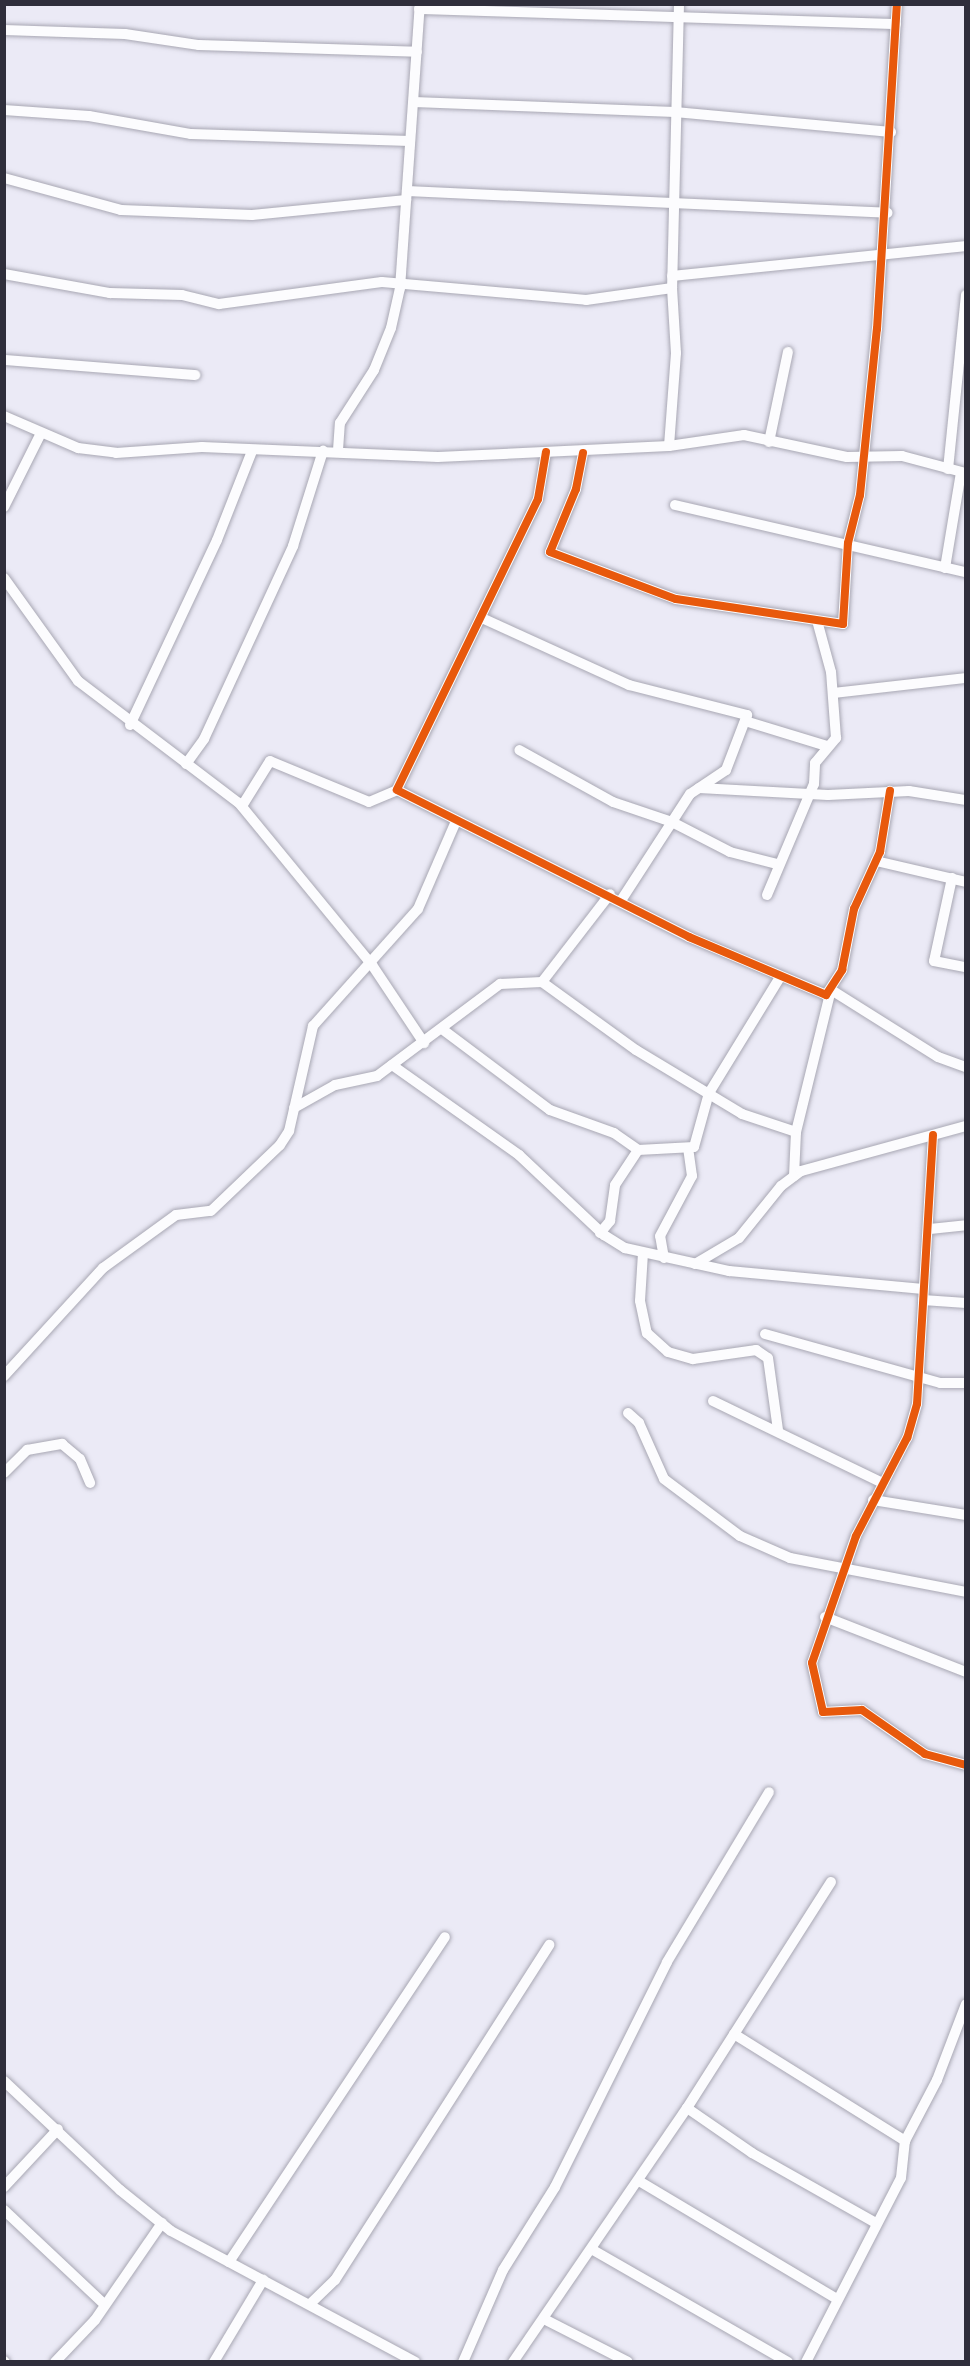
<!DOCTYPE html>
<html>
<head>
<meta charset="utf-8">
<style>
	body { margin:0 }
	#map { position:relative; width:970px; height:2366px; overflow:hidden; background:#ebeaf6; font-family:Mulish,sans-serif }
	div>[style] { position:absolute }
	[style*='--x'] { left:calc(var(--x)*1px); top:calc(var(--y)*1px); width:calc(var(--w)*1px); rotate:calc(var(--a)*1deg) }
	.roads { filter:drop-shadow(0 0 2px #a8a7b3) drop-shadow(0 0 2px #a8a7b3) }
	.minor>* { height:10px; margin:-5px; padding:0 5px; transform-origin:5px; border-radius:5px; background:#fcfcfe }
	.cycleway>* { height:8px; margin:-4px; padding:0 4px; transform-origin:4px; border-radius:4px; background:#e8590c }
	span { translate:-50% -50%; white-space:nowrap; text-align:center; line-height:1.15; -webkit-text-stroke:4.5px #e7e6fa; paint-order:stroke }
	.frame { position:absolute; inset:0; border:6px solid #2f2e3b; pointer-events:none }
</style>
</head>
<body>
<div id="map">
	<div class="roads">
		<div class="minor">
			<i style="--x:679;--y:4;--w:284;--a:91.4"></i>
			<i style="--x:672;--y:288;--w:65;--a:86.5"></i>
			<i style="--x:676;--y:353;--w:93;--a:94.3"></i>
			<i style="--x:669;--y:446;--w:76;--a:-8.3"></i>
			<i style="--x:744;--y:435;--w:105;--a:12.1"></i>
			<i style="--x:847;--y:457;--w:55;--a:-1"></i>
			<i style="--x:902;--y:456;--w:66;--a:14.9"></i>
			<i style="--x:419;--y:9;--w:477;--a:1.8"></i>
			<i style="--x:4;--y:30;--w:121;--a:1.9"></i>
			<i style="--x:125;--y:34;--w:75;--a:8.5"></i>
			<i style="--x:199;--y:45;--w:218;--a:1.8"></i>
			<i style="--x:414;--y:102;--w:261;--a:2.2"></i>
			<i style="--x:675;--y:112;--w:217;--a:5.3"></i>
			<i style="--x:4;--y:110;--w:85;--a:4"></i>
			<i style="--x:89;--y:116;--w:104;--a:10"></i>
			<i style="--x:191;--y:134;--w:219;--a:1.8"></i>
			<i style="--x:4;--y:178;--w:121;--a:15.3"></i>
			<i style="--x:121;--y:210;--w:131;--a:2.2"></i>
			<i style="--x:252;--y:215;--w:155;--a:-5.6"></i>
			<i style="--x:407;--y:191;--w:481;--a:2.6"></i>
			<i style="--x:4;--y:274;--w:108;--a:10.2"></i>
			<i style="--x:110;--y:293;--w:72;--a:1.6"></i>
			<i style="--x:182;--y:295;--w:38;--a:14"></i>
			<i style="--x:219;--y:304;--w:164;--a:-7.7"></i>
			<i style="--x:382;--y:282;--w:205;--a:5"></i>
			<i style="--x:586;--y:300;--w:87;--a:-7.9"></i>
			<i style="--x:672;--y:276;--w:296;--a:-5.8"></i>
			<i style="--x:4;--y:360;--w:192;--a:4.5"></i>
			<i style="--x:4;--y:416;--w:81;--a:23.4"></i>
			<i style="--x:78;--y:448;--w:38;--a:7"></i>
			<i style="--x:116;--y:453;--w:86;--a:-4"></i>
			<i style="--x:202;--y:447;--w:236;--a:2.4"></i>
			<i style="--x:438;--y:457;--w:231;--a:-2.7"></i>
			<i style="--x:769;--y:442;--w:92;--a:-78.1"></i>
			<i style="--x:338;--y:450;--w:27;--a:-86"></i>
			<i style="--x:340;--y:423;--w:63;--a:-57.3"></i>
			<i style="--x:374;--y:370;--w:45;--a:-68"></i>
			<i style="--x:391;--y:328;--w:41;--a:-77.3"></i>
			<i style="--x:400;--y:288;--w:285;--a:-86"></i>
			<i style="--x:546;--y:452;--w:48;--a:99.7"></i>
			<i style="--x:538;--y:499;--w:323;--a:115.9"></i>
			<i style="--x:397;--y:790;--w:327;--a:26.7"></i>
			<i style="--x:689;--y:937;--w:149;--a:22.9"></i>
			<i style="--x:826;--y:995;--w:30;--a:-57"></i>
			<i style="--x:842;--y:970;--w:62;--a:-78.9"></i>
			<i style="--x:854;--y:909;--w:63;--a:-65.5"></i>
			<i style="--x:880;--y:852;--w:62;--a:-80.7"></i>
			<i style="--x:583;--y:453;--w:37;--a:101"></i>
			<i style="--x:576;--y:489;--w:68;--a:112.4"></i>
			<i style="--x:550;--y:552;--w:134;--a:20.5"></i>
			<i style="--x:676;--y:599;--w:169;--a:8.5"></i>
			<i style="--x:843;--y:624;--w:81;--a:-86.5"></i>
			<i style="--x:848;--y:543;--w:49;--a:-76"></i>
			<i style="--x:860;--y:495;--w:167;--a:-84.2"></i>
			<i style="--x:877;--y:329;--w:326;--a:-86.5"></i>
			<i style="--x:948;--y:469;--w:175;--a:-84.1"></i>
			<i style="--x:675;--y:505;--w:299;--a:13"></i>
			<i style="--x:4;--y:507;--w:83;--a:-63.4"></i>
			<i style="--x:945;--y:568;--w:97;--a:-80.5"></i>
			<i style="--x:4;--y:578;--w:127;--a:54.3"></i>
			<i style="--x:78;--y:681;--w:202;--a:37.2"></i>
			<i style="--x:239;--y:803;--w:210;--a:50.6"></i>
			<i style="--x:372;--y:965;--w:94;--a:56.3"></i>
			<i style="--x:482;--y:618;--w:162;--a:24.5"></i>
			<i style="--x:629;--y:685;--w:122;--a:14.3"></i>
			<i style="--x:747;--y:715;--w:59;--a:110.9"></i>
			<i style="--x:726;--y:770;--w:43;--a:146.3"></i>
			<i style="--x:690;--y:794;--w:33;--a:123"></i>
			<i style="--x:672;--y:822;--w:62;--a:-161.3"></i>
			<i style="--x:613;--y:802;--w:107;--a:-151"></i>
			<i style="--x:834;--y:693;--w:133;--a:-6.5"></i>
			<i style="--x:745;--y:721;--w:86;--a:17"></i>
			<i style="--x:130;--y:725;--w:204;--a:-64.8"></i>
			<i style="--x:217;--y:540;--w:96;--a:-68.5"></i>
			<i style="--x:186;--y:764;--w:31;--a:-54"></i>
			<i style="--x:204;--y:739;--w:213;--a:-65.2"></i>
			<i style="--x:293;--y:546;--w:100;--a:-72.5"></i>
			<i style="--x:699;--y:788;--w:129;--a:3.1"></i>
			<i style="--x:828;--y:795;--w:81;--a:-2.8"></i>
			<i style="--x:909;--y:791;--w:58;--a:9"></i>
			<i style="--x:242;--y:806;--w:53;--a:-58.1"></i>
			<i style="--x:270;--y:761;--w:107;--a:22.5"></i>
			<i style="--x:369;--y:802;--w:30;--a:-23"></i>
			<i style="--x:876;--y:861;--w:92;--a:13.1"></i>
			<i style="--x:952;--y:878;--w:85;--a:102.2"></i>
			<i style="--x:934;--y:961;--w:33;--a:11"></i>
			<i style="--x:767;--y:895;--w:121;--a:-67.1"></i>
			<i style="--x:814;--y:784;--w:21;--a:-87"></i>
			<i style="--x:815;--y:763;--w:33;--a:-50"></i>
			<i style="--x:836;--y:738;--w:66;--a:-94.3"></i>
			<i style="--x:831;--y:672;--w:50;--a:-105.2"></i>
			<i style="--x:622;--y:899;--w:92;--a:-57"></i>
			<i style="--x:672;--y:822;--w:65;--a:27.3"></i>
			<i style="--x:730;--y:852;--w:49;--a:14.3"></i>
			<i style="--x:542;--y:982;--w:116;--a:35.9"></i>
			<i style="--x:636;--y:1050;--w:124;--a:31.1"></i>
			<i style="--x:742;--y:1114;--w:57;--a:18.4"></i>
			<i style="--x:796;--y:1132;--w:44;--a:92.6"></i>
			<i style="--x:833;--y:991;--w:124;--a:32.2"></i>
			<i style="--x:938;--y:1057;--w:30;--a:20"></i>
			<i style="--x:442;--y:1029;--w:135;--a:36.9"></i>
			<i style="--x:550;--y:1110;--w:68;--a:19.8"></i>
			<i style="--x:614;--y:1133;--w:29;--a:35"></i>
			<i style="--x:638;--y:1150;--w:56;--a:-3.1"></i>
			<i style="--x:694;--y:1147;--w:56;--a:-74.5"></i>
			<i style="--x:709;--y:1093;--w:136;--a:-58.5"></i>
			<i style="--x:392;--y:1065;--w:156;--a:35.3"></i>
			<i style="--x:519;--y:1155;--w:117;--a:43.3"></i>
			<i style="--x:604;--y:1235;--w:25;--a:32"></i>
			<i style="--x:625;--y:1248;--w:107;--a:12.5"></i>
			<i style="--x:729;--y:1271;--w:195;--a:5.3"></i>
			<i style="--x:294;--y:1108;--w:47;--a:-29.3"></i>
			<i style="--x:335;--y:1085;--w:43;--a:-12.1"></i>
			<i style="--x:377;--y:1076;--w:154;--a:-36.8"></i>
			<i style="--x:500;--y:984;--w:42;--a:-2.7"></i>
			<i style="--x:542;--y:982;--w:111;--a:-52.3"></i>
			<i style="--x:796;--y:1132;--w:142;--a:-76.2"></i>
			<i style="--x:933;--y:1135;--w:269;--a:93.4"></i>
			<i style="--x:917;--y:1404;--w:35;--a:106"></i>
			<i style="--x:907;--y:1438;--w:110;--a:117.5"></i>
			<i style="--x:856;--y:1536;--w:134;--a:109.1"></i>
			<i style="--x:812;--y:1663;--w:50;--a:77.3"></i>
			<i style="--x:823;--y:1712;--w:39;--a:-3"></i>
			<i style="--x:862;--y:1710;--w:77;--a:34.9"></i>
			<i style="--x:925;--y:1754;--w:42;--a:15"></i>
			<i style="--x:930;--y:1229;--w:36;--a:-6"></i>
			<i style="--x:600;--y:1233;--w:16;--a:-50"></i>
			<i style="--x:610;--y:1221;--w:36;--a:-82"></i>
			<i style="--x:615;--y:1185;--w:42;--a:-56.7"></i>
			<i style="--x:643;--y:1253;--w:48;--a:93.6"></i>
			<i style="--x:640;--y:1301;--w:33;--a:78"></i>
			<i style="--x:647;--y:1333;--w:28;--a:42"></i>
			<i style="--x:668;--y:1352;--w:26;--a:16"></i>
			<i style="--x:693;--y:1359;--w:64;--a:-8.1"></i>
			<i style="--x:756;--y:1350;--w:14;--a:34"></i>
			<i style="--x:768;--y:1358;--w:73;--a:82.1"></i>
			<i style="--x:664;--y:1258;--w:22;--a:-100"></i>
			<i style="--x:660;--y:1236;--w:68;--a:-61.9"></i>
			<i style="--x:692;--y:1176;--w:28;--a:-98"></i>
			<i style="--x:695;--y:1264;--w:51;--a:-30.6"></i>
			<i style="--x:739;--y:1238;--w:67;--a:-51.1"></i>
			<i style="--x:781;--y:1186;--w:25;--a:-37"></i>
			<i style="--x:801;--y:1171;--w:171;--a:-15.3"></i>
			<i style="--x:923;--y:1300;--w:43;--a:4"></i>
			<i style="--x:765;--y:1334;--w:182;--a:15.6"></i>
			<i style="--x:940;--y:1383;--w:26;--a:0"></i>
			<i style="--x:4;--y:1376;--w:147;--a:-47.5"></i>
			<i style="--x:103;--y:1268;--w:90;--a:-36"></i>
			<i style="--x:176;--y:1215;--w:35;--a:-7"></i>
			<i style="--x:211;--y:1211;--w:95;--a:-43.7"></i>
			<i style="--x:280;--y:1145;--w:17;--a:-57"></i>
			<i style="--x:289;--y:1131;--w:108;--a:-77.1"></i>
			<i style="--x:313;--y:1026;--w:157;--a:-48.1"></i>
			<i style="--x:418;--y:909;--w:96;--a:-66.6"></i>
			<i style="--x:713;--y:1401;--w:189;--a:25.8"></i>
			<i style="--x:628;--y:1413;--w:15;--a:42"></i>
			<i style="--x:639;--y:1423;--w:61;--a:65.9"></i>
			<i style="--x:664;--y:1479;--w:95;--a:36.9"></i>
			<i style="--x:740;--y:1536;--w:55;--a:23.7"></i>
			<i style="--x:790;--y:1558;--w:179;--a:10.9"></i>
			<i style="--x:4;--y:1473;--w:33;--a:-45"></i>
			<i style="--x:27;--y:1450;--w:36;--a:-10"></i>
			<i style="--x:62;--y:1444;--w:23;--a:40"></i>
			<i style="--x:80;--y:1459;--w:26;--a:67"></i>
			<i style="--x:873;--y:1500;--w:94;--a:9.2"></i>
			<i style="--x:825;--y:1617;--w:151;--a:21.3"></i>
			<i style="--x:734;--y:2034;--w:202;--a:32"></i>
			<i style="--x:4;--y:2081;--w:159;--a:43.2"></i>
			<i style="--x:120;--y:2190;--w:65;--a:38.8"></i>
			<i style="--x:171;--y:2231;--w:277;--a:28.2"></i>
			<i style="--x:687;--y:2108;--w:268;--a:-57.5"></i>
			<i style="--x:639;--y:2181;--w:230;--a:30.8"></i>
			<i style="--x:4;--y:2187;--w:79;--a:-47"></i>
			<i style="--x:4;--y:2210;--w:137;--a:43.2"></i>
			<i style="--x:593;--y:2250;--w:225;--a:29.9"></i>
			<i style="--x:229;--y:2262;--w:390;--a:-56.4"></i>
			<i style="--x:310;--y:2304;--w:35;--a:-44"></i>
			<i style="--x:335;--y:2280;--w:398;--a:-57.4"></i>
			<i style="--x:544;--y:2319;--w:94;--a:27.1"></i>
			<i style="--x:4;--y:2361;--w:1;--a:45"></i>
			<i style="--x:55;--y:2362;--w:58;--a:-46.4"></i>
			<i style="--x:95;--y:2320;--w:118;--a:-55.4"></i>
			<i style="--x:214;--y:2362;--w:96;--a:-59.1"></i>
			<i style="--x:463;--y:2362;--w:100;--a:-66.5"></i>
			<i style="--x:503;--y:2270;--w:98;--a:-57.9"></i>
			<i style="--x:555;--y:2187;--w:251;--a:-63.5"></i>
			<i style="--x:667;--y:1962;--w:198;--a:-59"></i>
			<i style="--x:513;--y:2362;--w:308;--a:-55.6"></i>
			<i style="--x:687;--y:2108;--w:79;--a:34.7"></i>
			<i style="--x:752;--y:2153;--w:140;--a:29.5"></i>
			<i style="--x:806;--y:2362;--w:207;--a:-62.7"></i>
			<i style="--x:901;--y:2178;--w:37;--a:-84"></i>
			<i style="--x:905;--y:2141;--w:69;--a:-62.3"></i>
			<i style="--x:937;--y:2080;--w:81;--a:-69.1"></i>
		</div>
	</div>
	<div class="cycleway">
		<i style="--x:546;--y:452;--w:48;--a:99.7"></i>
		<i style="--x:538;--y:499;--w:323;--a:115.9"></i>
		<i style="--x:397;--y:790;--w:327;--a:26.7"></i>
		<i style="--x:689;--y:937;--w:149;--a:22.9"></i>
		<i style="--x:826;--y:995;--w:30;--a:-57"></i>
		<i style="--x:842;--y:970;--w:62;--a:-78.9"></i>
		<i style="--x:854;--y:909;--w:63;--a:-65.5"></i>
		<i style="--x:880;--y:852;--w:62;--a:-80.7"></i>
		<i style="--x:583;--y:453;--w:37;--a:101"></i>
		<i style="--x:576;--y:489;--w:68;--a:112.4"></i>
		<i style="--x:550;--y:552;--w:134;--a:20.5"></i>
		<i style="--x:676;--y:599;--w:169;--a:8.5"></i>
		<i style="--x:843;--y:624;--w:81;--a:-86.5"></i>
		<i style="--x:848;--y:543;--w:49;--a:-76"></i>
		<i style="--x:860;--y:495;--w:167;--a:-84.2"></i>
		<i style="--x:877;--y:329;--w:326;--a:-86.5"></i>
		<i style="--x:933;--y:1135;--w:269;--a:93.4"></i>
		<i style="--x:917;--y:1404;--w:35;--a:106"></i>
		<i style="--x:907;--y:1438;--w:110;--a:117.5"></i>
		<i style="--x:856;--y:1536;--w:134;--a:109.1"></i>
		<i style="--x:812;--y:1663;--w:50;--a:77.3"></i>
		<i style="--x:823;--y:1712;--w:39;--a:-3"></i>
		<i style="--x:862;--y:1710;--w:77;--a:34.9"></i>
		<i style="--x:925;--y:1754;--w:42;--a:15"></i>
	</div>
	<div class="frame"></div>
</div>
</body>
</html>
